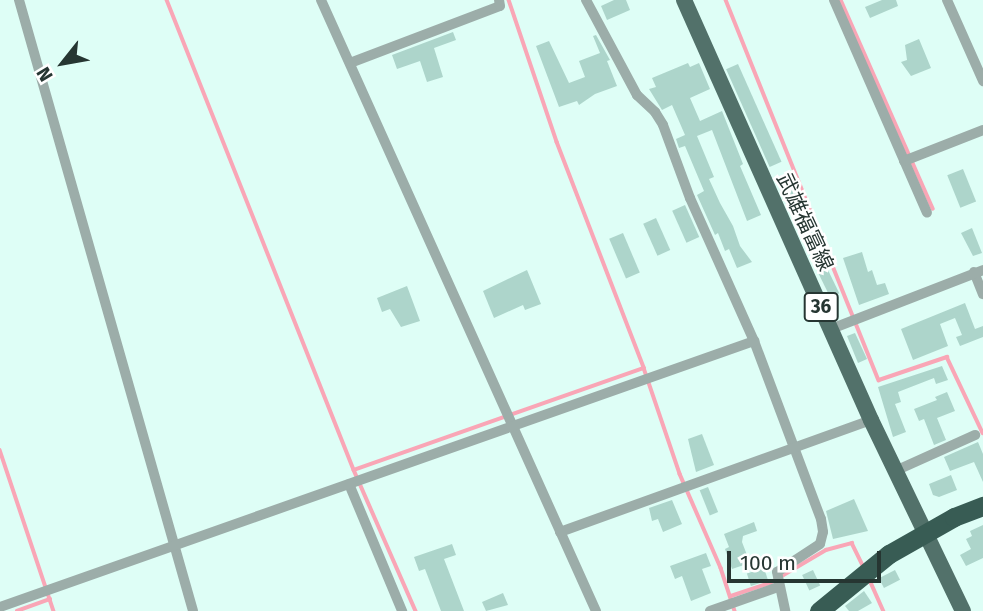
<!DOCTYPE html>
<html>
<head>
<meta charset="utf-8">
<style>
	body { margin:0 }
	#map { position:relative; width:983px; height:611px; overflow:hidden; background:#defef6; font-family:"Fira Sans","Noto Sans JP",sans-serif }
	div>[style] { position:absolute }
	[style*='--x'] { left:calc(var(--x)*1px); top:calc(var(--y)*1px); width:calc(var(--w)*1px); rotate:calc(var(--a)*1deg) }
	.stream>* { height:3.5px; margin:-1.75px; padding:0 1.75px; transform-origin:1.75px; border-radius:1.75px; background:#f9a6b6 }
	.building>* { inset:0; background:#add5cb; transform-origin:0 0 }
	.street>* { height:10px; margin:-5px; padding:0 5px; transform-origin:5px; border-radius:5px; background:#9cada9 }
	.primary>* { height:16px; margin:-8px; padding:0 8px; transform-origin:8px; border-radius:8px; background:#52716a }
	.highway>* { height:19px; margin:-9.5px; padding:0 9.5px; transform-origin:9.5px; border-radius:9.5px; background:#385c54 }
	span { translate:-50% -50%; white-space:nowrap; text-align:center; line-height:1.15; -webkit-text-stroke:5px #fff; paint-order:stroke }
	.shield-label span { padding:2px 5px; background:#fff; border:2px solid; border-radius:5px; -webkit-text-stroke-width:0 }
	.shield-label { font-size:19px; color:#263632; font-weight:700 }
	.street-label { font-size:21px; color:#263632 }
	.north { position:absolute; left:28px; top:28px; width:70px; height:70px; -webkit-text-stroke:5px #fff; paint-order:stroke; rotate:239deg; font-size:19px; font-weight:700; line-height:28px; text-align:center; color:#263632 }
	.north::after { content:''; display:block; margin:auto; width:24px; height:32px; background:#263632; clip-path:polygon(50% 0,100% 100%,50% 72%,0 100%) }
	.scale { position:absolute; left:727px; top:551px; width:154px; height:32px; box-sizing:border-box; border:4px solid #263632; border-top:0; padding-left:9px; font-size:21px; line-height:24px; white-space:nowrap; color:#263632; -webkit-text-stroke:5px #fff; paint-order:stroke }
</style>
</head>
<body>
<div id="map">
	<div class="stream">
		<i style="--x:167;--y:0;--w:506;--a:68.3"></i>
		<i style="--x:354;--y:470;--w:154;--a:66.3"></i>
		<i style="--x:509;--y:0;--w:150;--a:71.3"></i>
		<i style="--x:557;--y:142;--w:242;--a:68.9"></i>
		<i style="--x:644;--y:368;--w:112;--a:71.2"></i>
		<i style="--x:680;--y:474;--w:103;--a:66.4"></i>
		<i style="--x:721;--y:568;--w:45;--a:72"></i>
		<i style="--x:726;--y:0;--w:410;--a:68.1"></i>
		<i style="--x:879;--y:380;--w:72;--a:-18.7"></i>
		<i style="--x:947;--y:357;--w:84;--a:64.7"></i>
		<i style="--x:841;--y:0;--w:228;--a:66.2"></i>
		<i style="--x:0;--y:450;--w:170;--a:71.5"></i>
		<i style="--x:354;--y:470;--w:307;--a:-19.4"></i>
		<i style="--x:869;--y:578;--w:36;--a:66"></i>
		<i style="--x:731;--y:596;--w:41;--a:-18.4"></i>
		<i style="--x:770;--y:583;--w:65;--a:-30.5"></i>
		<i style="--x:826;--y:550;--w:27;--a:-15"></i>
		<i style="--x:852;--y:543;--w:28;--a:64"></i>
		<i style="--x:17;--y:611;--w:35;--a:-20"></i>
	</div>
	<div class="building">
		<i style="clip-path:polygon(614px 0,626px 0,630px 10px,607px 20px,601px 6px)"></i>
		<i style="clip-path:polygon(882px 0,896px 0,898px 6px,870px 18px,865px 7px)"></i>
		<i style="clip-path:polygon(453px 32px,456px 40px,434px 48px,443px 77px,427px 82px,420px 61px,397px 69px,392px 55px)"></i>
		<i style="clip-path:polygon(596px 35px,610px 60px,607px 61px,617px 86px,595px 94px,579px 105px,577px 101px,559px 107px,536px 46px,549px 41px,569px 83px,585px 77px,579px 61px,600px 53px,593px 36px)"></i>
		<i style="clip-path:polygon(919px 39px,931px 68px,911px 76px,901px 62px,907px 60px,905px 45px)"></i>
		<i style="clip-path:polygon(688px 63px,690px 67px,699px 63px,710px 89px,690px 98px,700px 121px,722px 111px,743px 164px,740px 166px,761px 215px,747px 221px,712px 130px,697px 136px,714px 177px,709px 179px,720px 203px,733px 226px,740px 246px,752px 262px,737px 268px,729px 249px,725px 251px,718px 233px,715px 235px,697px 195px,704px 191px,685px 146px,679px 148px,676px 139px,685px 135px,672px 105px,662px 110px,649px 89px,656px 87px,652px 78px)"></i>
		<i style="left:738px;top:64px;width:107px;height:13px;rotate:66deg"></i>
		<i style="left:963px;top:169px;width:35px;height:17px;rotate:68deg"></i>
		<i style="left:790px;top:179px;width:26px;height:13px;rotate:67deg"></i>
		<i style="left:685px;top:205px;width:35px;height:14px;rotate:66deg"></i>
		<i style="left:656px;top:218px;width:35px;height:14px;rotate:66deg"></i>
		<i style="left:809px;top:226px;width:19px;height:11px;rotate:65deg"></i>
		<i style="clip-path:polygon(972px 228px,982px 253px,973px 256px,961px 233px)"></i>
		<i style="left:623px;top:233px;width:43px;height:15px;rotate:67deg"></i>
		<i style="clip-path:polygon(862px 252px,868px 272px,872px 270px,877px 285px,885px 283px,889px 294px,859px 305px,843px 258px)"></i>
		<i style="left:827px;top:268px;width:28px;height:10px;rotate:64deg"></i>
		<i style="clip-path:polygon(527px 270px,541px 304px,525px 310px,523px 305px,494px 318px,483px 291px)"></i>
		<i style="clip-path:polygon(407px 286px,420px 321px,401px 327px,390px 309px,382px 312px,377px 298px)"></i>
		<i style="clip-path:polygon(965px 303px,975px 329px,983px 326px,983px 337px,960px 346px,956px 337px,962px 335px,955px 318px,940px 324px,948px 346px,913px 360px,901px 329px)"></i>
		<i style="clip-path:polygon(855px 333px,867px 359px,858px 363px,847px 336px)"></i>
		<i style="clip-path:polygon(942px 366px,948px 380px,936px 384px,934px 378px,898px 392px,901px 402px,895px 404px,906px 432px,893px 437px,878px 387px)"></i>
		<i style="clip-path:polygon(947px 392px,955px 411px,937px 418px,946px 440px,934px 445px,924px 419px,919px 421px,914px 409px,937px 400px,935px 397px)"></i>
		<i style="clip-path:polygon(702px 434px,714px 465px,696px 472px,688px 439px)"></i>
		<i style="clip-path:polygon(978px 442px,983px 454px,983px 482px,974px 462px,950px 471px,944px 457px)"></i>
		<i style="clip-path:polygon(951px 475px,957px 490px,939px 497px,933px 495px,929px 484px)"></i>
		<i style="left:708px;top:487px;width:27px;height:9px;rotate:68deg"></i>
		<i style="clip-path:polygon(854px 499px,868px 531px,833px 539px,826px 511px)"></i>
		<i style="clip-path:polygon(672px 500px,682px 524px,663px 532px,658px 519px,652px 521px,649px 508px)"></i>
		<i style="clip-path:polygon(754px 522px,757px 531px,743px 536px,742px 542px,750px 563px,732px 569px,725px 549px,729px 547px,724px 534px)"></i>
		<i style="clip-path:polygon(983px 525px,983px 558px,966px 566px,960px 555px,971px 549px,966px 539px,972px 536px,970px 531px)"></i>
		<i style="clip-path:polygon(452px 544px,456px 555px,444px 559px,464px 611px,441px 611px,425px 569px,419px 571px,414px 557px)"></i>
		<i style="clip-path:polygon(706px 553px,711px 566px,702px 569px,711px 593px,691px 601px,682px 576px,675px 579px,670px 566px)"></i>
		<i style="left:764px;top:568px;width:13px;height:18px;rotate:72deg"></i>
		<i style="left:813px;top:570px;width:17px;height:12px;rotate:65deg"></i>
		<i style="left:895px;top:570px;width:11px;height:18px;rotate:63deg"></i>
		<i style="clip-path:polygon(864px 591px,872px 603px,858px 611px,849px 611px,845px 606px)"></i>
		<i style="clip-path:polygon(503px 593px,508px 605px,486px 611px,482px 602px)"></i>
	</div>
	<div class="street">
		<i style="--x:19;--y:0;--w:635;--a:74.1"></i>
		<i style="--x:321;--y:0;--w:670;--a:65.77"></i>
		<i style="--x:586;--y:0;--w:108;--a:61.8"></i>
		<i style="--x:637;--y:95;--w:25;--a:43"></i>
		<i style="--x:655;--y:112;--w:15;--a:58"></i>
		<i style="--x:663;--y:125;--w:78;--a:69.7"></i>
		<i style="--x:690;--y:198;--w:157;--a:65.9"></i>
		<i style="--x:754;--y:341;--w:190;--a:69.4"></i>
		<i style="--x:821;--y:519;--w:13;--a:81"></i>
		<i style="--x:823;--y:532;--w:12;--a:104"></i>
		<i style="--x:820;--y:544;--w:51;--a:146.9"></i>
		<i style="--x:777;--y:572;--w:40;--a:78"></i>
		<i style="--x:834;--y:0;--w:232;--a:66.4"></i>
		<i style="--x:947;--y:0;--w:89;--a:66"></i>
		<i style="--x:350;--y:63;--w:160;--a:-20.8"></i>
		<i style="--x:500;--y:6;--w:6;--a:-99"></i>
		<i style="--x:904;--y:161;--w:85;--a:-21.4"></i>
		<i style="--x:974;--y:272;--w:24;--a:68"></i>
		<i style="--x:831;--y:329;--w:163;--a:-21.2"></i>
		<i style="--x:895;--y:471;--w:88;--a:-24.2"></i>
		<i style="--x:349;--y:484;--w:138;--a:67.3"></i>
		<i style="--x:560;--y:532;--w:331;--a:-19.8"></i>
		<i style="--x:0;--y:607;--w:800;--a:-19.43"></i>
		<i style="--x:710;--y:611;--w:72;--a:-19.4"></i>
	</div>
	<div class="primary">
		<i style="--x:684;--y:0;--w:460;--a:66"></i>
		<i style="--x:871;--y:420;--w:212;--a:64.3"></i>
	</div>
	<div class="highway">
		<i style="--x:819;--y:611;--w:90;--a:-39.2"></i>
		<i style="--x:889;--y:554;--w:75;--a:-29.6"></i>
		<i style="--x:954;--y:517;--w:31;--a:-21"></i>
	</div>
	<div class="shield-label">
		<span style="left:821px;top:307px">36</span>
	</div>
	<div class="street-label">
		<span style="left:805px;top:222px;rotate:65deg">武雄福富線</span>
	</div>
	<div class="north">N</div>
	<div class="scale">100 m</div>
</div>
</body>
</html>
